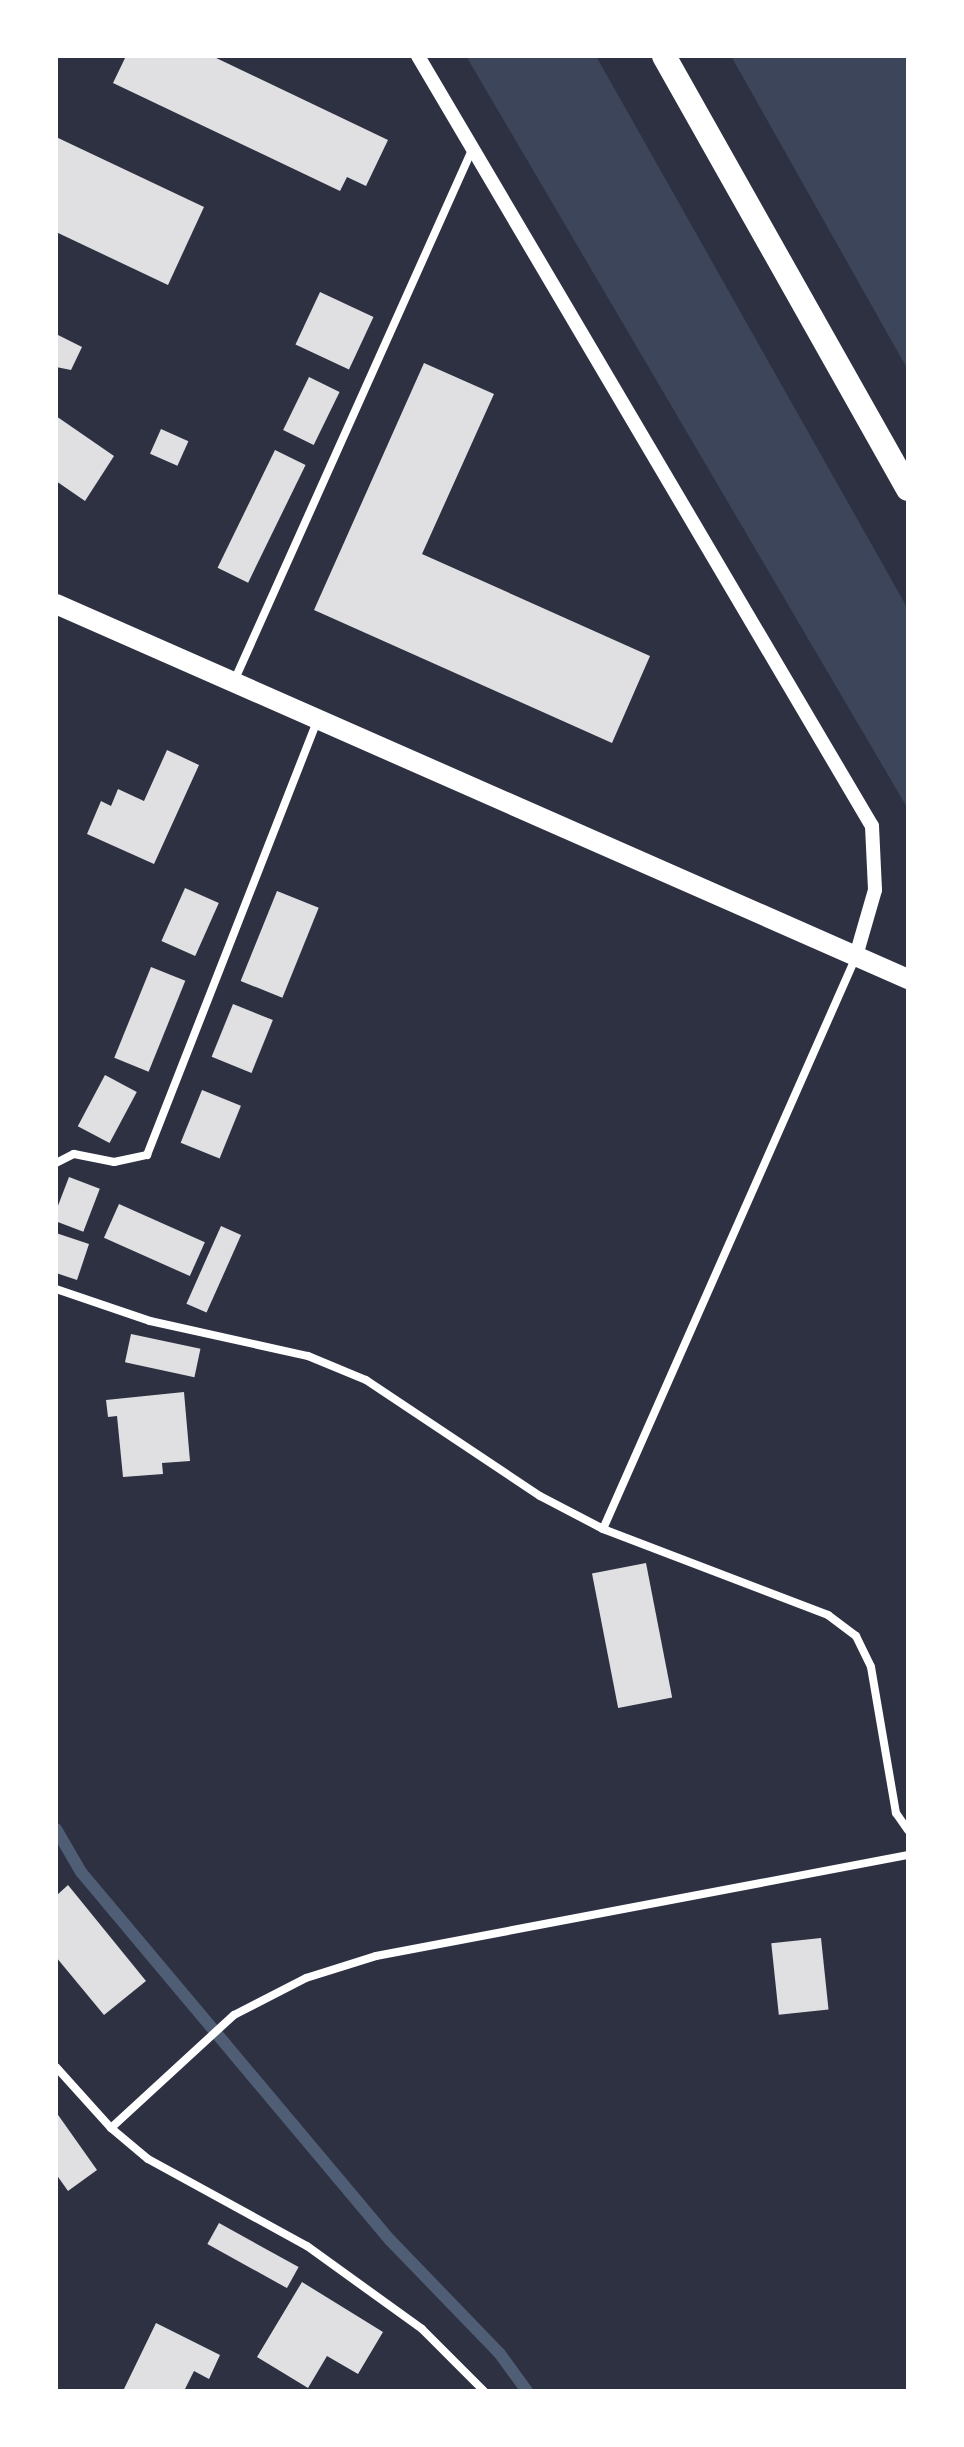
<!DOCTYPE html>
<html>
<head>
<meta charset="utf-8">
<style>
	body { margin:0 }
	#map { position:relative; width:964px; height:2447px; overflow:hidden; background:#2d3142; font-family:"DM Sans",sans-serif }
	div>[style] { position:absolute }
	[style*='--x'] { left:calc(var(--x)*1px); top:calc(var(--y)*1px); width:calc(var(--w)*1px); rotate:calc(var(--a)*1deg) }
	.green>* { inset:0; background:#3c4559 }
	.stream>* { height:12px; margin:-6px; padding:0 6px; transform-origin:6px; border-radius:6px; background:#4f5d75 }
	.building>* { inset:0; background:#e0e0e3; transform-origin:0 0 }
	.minor>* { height:8px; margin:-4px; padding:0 4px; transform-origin:4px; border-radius:4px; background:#fff }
	.tertiary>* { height:14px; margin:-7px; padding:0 7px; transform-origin:7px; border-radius:7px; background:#fff }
	.primary>* { height:20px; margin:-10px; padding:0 10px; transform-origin:10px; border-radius:10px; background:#fff }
	.motorway>* { height:24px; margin:-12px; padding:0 12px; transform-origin:12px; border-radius:12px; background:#fff }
	span { translate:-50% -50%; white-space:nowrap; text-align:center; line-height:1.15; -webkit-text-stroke:7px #fff; paint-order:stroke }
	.frame { position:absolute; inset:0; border:58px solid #fff; pointer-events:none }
</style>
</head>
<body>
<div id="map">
	<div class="green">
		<i style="clip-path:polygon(466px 56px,596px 56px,908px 609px,908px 809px)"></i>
		<i style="clip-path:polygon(731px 56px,908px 56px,908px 370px)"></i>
	</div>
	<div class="stream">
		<i style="--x:56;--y:1829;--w:50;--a:59.8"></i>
		<i style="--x:81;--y:1872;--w:481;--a:50"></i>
		<i style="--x:390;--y:2240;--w:158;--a:46"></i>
		<i style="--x:500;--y:2354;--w:46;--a:53.9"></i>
	</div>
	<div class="building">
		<i style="clip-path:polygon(126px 56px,212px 56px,388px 140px,366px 186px,347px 177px,340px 191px,113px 83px)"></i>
		<i style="clip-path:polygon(56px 137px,204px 207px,168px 285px,56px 232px)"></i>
		<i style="left:320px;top:292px;width:59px;height:58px;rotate:25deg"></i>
		<i style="clip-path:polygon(56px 334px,82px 347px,71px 370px,56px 367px)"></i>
		<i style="clip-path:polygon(424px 363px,494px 394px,422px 554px,650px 656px,612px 743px,314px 610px)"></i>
		<i style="left:309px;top:377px;width:34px;height:59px;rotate:26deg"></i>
		<i style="clip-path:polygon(56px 416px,114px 456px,85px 501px,56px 481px)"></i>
		<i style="left:161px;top:429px;width:30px;height:27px;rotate:24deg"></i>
		<i style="left:275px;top:450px;width:34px;height:131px;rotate:26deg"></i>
		<i style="clip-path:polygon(167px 750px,199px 765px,154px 864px,87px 834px,101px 801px,111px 806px,118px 789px,144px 801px)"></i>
		<i style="left:185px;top:888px;width:37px;height:58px;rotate:24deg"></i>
		<i style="left:277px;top:891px;width:45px;height:97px;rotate:22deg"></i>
		<i style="left:151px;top:967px;width:37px;height:98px;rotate:22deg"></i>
		<i style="left:233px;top:1004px;width:43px;height:57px;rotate:22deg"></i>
		<i style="left:105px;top:1075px;width:36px;height:58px;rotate:28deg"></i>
		<i style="left:202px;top:1090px;width:42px;height:57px;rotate:22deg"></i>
		<i style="left:69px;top:1177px;width:33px;height:46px;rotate:21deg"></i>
		<i style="left:119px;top:1204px;width:94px;height:37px;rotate:24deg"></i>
		<i style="left:221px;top:1226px;width:22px;height:85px;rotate:24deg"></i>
		<i style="clip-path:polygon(56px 1233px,89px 1244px,77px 1280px,56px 1273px)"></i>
		<i style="left:131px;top:1334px;width:71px;height:29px;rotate:12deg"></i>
		<i style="clip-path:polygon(184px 1392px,190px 1461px,162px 1463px,163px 1474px,123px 1477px,117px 1416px,108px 1417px,106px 1400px)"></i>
		<i style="left:646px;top:1563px;width:137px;height:55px;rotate:79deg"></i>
		<i style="clip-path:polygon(68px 1885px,146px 1981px,104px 2015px,56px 1957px,56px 1896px)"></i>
		<i style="left:821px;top:1938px;width:72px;height:50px;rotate:84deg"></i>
		<i style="clip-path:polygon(56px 2112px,97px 2170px,68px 2191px,56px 2174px)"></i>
		<i style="left:219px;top:2223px;width:91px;height:24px;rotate:29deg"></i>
		<i style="clip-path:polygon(302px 2282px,383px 2332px,358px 2374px,327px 2356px,308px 2388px,257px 2357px)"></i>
		<i style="clip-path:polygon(156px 2323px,220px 2355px,209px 2379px,194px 2371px,184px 2391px,123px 2391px)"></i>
	</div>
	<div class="minor">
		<i style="--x:235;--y:679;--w:580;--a:-65.87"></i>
		<i style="--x:56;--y:1163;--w:20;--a:-27"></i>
		<i style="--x:74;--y:1154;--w:41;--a:11.3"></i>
		<i style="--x:114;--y:1162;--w:34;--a:-12"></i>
		<i style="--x:147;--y:1155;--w:466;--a:-68.6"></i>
		<i style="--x:56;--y:1289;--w:99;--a:18.8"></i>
		<i style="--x:150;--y:1321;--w:162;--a:12.5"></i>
		<i style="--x:308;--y:1356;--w:63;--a:22.5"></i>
		<i style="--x:366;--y:1380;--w:209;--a:33.7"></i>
		<i style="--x:540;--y:1496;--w:71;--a:27.6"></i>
		<i style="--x:603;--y:1529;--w:241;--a:20.9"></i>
		<i style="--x:828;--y:1615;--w:35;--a:37"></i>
		<i style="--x:856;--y:1636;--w:34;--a:64"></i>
		<i style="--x:871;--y:1667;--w:148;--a:80.3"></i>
		<i style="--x:896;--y:1813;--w:21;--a:55"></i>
		<i style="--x:603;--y:1529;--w:623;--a:-66.15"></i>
		<i style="--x:56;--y:2067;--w:82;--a:48"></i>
		<i style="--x:111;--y:2128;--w:48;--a:40"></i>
		<i style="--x:148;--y:2159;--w:181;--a:28.7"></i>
		<i style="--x:307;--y:2246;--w:142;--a:35.8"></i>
		<i style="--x:422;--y:2329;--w:88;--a:45"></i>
		<i style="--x:111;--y:2128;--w:167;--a:-42.6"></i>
		<i style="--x:234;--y:2015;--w:81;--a:-27.2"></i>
		<i style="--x:306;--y:1978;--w:73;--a:-17.4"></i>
		<i style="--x:376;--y:1956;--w:542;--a:-10.75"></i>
	</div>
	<div class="tertiary">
		<i style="--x:418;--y:56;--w:894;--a:59.48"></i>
		<i style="--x:872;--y:826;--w:64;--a:87.3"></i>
		<i style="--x:875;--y:890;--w:69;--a:106.1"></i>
	</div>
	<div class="primary">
		<i style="--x:56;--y:604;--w:931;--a:23.76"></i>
	</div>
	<div class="motorway">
		<i style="--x:664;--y:56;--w:497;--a:60.6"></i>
	</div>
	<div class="frame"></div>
</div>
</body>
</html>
